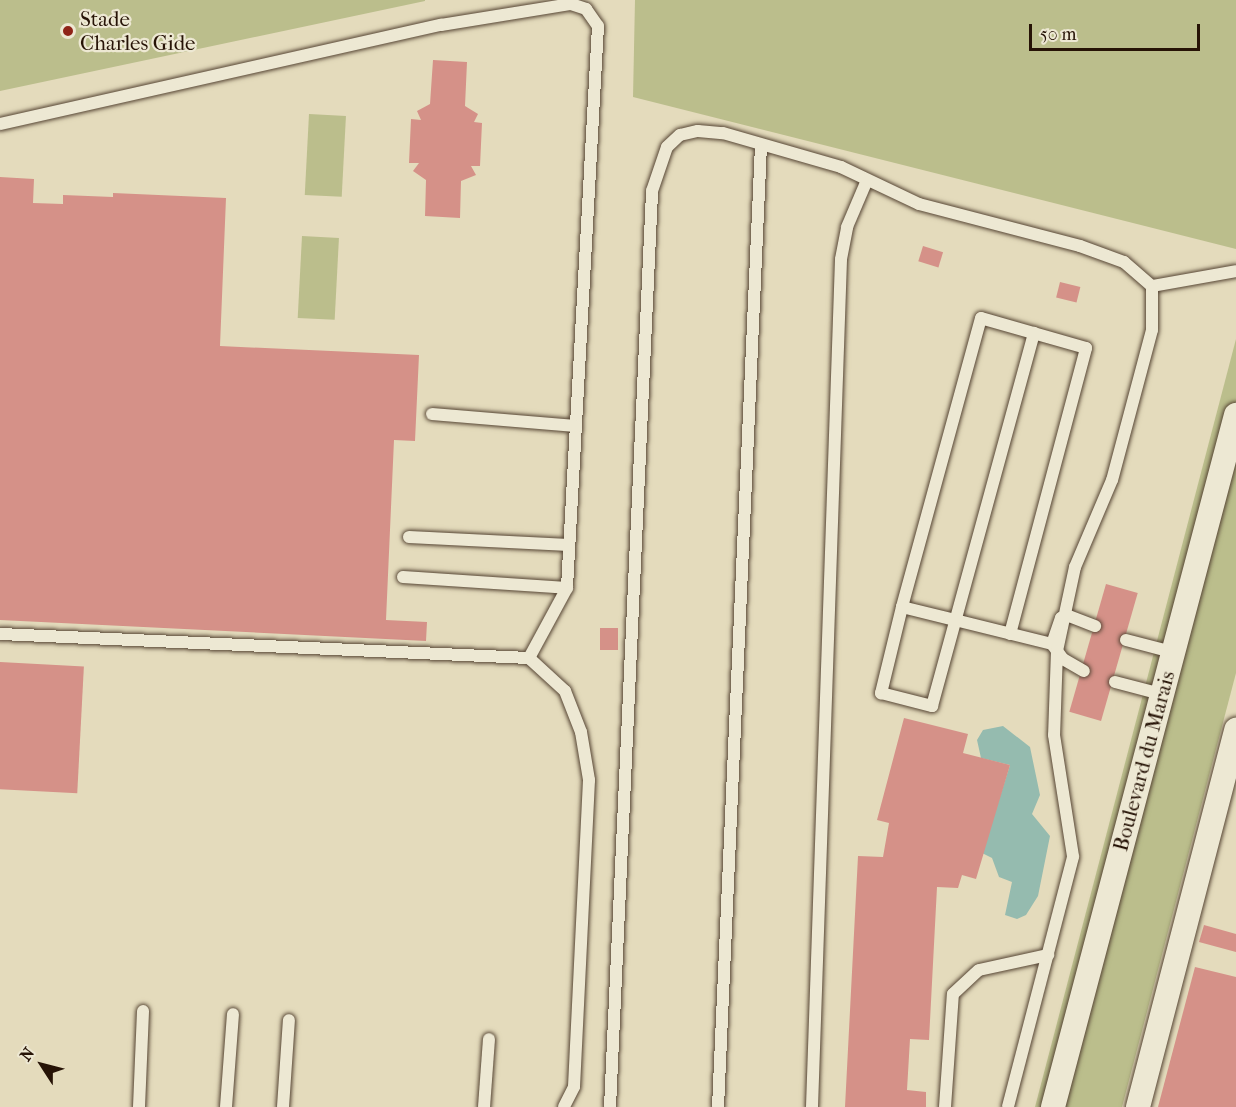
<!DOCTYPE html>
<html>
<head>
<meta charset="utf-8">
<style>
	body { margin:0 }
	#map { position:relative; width:1236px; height:1107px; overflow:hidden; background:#e4dbbc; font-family:"IM FELL French Canon",serif }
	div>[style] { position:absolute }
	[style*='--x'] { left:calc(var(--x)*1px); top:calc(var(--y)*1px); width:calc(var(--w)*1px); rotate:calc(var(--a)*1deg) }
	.green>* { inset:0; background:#bbbe8c; transform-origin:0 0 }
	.water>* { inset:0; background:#95bbaf }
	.building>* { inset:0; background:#d59188; transform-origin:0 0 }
	.roads { filter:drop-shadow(0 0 2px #564534) drop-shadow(0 0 2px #564534) }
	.service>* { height:12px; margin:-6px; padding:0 6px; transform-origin:6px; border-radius:6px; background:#ede8d3 }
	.minor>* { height:24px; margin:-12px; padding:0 12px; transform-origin:12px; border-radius:12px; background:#ede8d3 }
	.dots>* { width:16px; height:16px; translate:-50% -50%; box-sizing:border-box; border:3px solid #ede8d3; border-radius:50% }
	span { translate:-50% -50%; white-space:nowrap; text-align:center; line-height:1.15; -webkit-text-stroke:4.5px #ede8d3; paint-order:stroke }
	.poi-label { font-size:21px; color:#261306 }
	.left { translate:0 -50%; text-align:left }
	.street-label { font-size:21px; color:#261306 }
	.north { position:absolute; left:12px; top:1035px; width:60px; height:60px; -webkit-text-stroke:4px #ede8d3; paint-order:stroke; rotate:306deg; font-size:16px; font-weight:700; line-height:24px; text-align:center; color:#261306 }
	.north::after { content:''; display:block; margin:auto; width:21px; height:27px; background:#261306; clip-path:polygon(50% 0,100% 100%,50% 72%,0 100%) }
	.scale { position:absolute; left:1029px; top:24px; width:171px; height:27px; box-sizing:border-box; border:3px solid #261306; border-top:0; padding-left:8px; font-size:18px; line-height:21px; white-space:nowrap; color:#261306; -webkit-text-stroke:4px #ede8d3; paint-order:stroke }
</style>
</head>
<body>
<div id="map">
	<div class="green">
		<i style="clip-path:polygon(0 0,425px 0,425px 1px,0 91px)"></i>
		<i style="clip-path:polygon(635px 0,1236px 0,1236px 249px,633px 97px)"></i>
		<i style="left:309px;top:114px;width:37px;height:81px;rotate:3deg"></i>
		<i style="left:302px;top:236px;width:37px;height:82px;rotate:3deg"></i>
		<i style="clip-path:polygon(1236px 339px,1236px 673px,1122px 1107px,1035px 1107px)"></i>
	</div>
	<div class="water">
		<i style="clip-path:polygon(1003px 726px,1030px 747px,1040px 795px,1032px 814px,1050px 836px,1038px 896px,1026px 915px,1017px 919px,1005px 915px,1012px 882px,999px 877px,992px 858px,982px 853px,1010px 765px,981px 758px,977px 740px,983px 730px)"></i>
	</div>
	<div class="building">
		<i style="clip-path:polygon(433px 60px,467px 62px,465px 106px,478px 114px,474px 122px,482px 123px,480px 166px,471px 166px,476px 175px,461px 181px,460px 218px,425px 216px,426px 180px,413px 171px,419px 163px,409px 163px,411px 119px,421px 120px,417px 111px,430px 104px)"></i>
		<i style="clip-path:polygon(0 177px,34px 179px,33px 203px,63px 204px,63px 195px,113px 197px,113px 193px,226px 198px,220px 346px,419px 355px,415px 441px,394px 440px,386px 620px,427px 622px,426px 641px,0 620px)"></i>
		<i style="left:923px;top:246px;width:21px;height:16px;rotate:17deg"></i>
		<i style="left:1060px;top:282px;width:21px;height:16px;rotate:14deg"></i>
		<i style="left:1106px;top:584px;width:33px;height:133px;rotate:16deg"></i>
		<i style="left:600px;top:628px;width:18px;height:22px"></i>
		<i style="left:0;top:662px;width:84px;height:127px;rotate:3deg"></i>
		<i style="clip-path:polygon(904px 718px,968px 734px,963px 753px,1010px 765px,976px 879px,962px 875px,958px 888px,937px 887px,929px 1040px,910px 1039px,907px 1090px,926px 1092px,926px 1107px,845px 1107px,858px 856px,883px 857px,889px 823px,877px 820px)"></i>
		<i style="clip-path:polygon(1204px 925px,1236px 934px,1236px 952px,1199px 942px)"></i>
		<i style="clip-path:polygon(1195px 967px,1236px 977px,1236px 1107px,1158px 1107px)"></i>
	</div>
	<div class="roads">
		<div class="service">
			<i style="--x:0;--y:124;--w:452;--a:-12.7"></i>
			<i style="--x:441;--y:25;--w:132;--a:-9.2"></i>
			<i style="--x:571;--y:4;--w:16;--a:18"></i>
			<i style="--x:586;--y:9;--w:21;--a:55"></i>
			<i style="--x:598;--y:26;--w:563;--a:93.16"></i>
			<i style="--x:567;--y:588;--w:80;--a:118.5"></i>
			<i style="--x:529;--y:658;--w:530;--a:-177.4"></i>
			<i style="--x:1152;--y:286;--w:85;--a:-10.1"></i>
			<i style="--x:432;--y:414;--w:144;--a:4.8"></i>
			<i style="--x:409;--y:537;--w:160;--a:2.9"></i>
			<i style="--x:403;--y:577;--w:164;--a:3.8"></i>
			<i style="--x:902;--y:607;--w:89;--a:103.7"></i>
			<i style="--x:881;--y:693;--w:53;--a:14.3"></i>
			<i style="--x:932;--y:706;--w:387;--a:-74.7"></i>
			<i style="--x:1010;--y:634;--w:296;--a:-75.1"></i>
			<i style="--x:1086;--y:348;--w:109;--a:-164.1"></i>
			<i style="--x:981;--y:318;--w:300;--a:105.3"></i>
			<i style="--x:902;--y:607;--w:55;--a:13.8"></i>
			<i style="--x:955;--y:620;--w:100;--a:13.9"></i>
			<i style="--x:1052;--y:644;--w:19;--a:54"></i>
			<i style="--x:1063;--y:659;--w:24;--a:30"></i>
			<i style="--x:1126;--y:640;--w:48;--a:14.6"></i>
			<i style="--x:1052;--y:644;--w:28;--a:-71"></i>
			<i style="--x:1061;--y:618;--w:8;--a:-14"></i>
			<i style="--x:1069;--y:616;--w:28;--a:21"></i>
			<i style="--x:529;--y:658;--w:49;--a:42.5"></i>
			<i style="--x:565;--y:691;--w:44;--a:68.7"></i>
			<i style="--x:581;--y:732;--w:49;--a:80.5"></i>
			<i style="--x:589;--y:780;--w:307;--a:92.8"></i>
			<i style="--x:574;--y:1087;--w:22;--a:117"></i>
			<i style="--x:1115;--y:682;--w:48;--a:14.6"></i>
			<i style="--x:139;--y:1107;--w:96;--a:-87.6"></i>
			<i style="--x:226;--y:1107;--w:93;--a:-85.7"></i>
			<i style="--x:283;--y:1107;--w:87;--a:-86.1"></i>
			<i style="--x:484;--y:1107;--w:68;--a:-85.8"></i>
			<i style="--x:610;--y:1107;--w:917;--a:-87.37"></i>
			<i style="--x:652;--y:191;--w:46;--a:-71.2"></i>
			<i style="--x:667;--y:147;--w:18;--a:-43"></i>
			<i style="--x:680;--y:135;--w:18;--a:-13"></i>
			<i style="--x:698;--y:131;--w:25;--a:5"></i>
			<i style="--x:723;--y:133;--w:123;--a:16.1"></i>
			<i style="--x:841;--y:167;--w:86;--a:25.4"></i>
			<i style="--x:919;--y:204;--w:166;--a:14.6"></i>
			<i style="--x:1080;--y:246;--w:47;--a:20"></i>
			<i style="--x:1124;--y:262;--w:37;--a:41"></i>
			<i style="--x:1152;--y:286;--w:44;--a:90"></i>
			<i style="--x:1152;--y:330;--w:155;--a:104.9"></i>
			<i style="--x:1112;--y:480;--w:95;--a:113"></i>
			<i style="--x:1075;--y:567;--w:86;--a:102.1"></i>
			<i style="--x:1057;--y:651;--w:84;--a:92"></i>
			<i style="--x:1054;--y:735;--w:123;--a:81.1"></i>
			<i style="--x:1073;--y:857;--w:258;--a:104.6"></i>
			<i style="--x:718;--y:1107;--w:963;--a:-87.44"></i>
			<i style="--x:812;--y:1107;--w:848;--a:-88.04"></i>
			<i style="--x:841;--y:259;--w:33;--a:-79"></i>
			<i style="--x:847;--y:227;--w:51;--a:-66.9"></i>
			<i style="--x:945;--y:1107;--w:113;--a:-86"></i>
			<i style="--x:953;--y:994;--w:35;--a:-43"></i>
			<i style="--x:979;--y:970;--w:71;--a:-12.3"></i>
		</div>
		<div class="minor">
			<i style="--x:1053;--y:1107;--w:716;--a:-75.19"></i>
			<i style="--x:1138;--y:1107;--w:390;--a:-75.4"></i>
		</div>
	</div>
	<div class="dots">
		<i style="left:68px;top:31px;background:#8f2418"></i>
	</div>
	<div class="poi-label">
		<span class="left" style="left:80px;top:31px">Stade<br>Charles Gide</span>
	</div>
	<div class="street-label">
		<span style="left:1144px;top:761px;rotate:-75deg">Boulevard du Marais</span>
	</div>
	<div class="north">N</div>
	<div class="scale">50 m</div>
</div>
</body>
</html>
